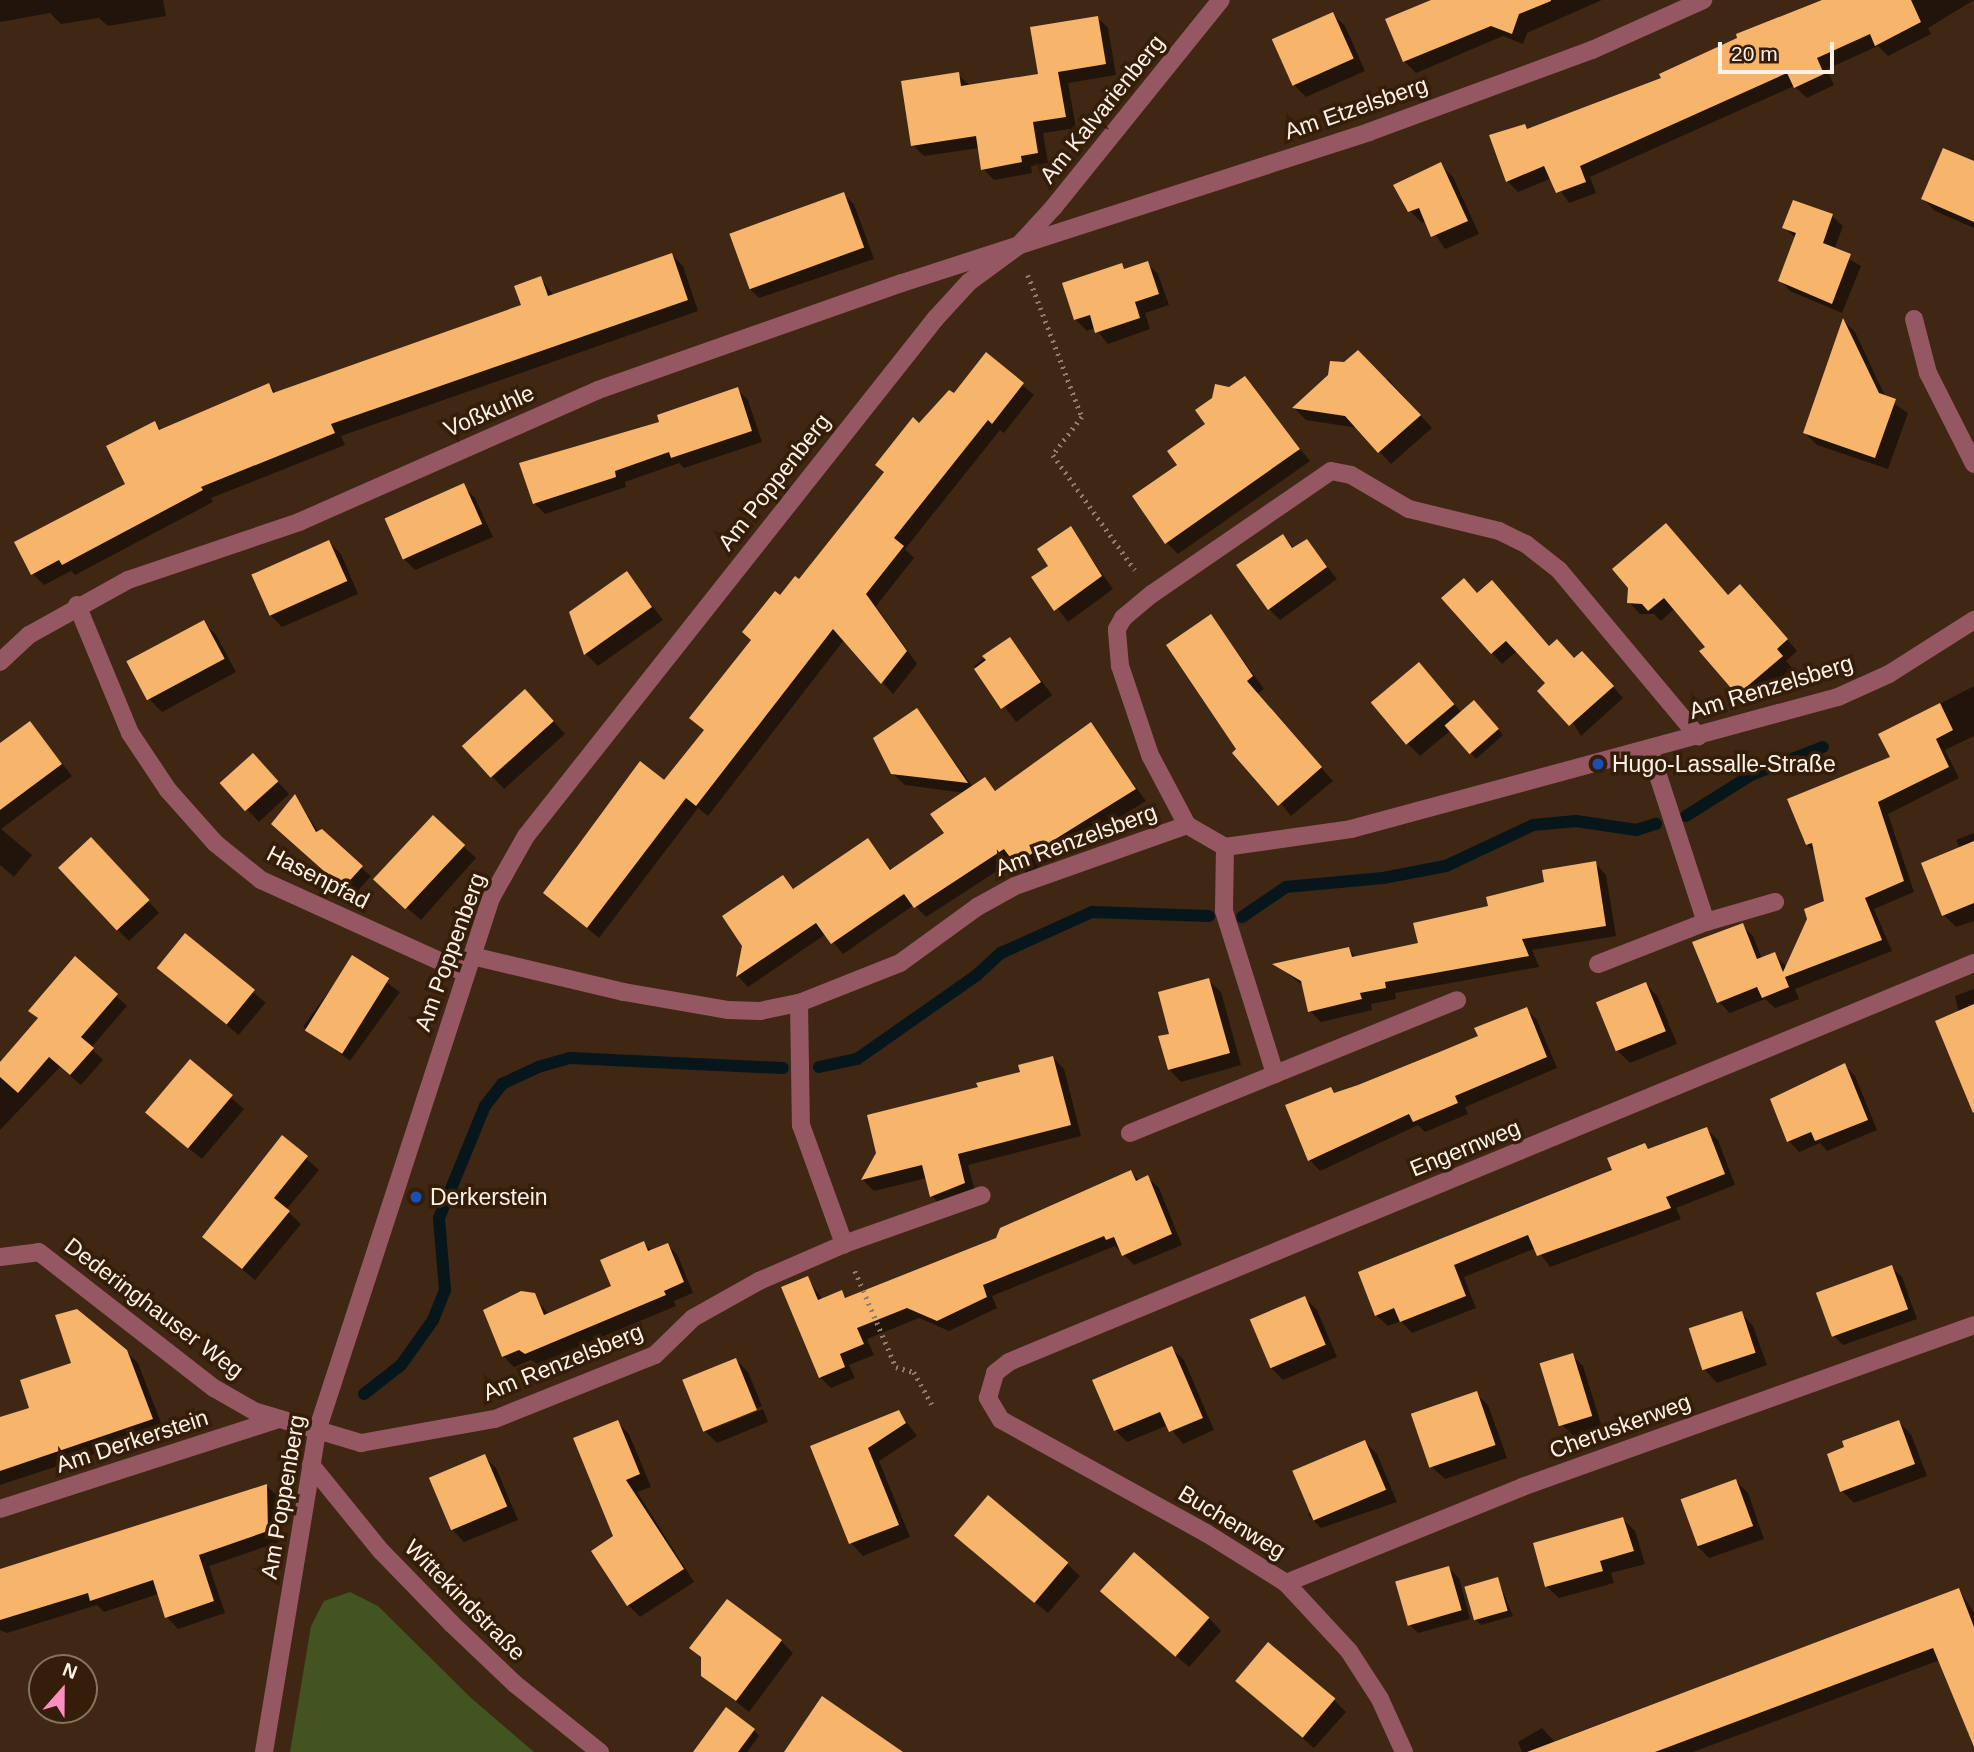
<!DOCTYPE html>
<html>
<head>
<meta charset="utf-8">
<style>
	body { margin:0 }
	#map { position:relative; width:1974px; height:1752px; overflow:hidden; background:#3f2713; font-family:Arial,sans-serif }
	div>[style] { position:absolute }
	[style*='--x'] { left:calc(var(--x)*1px); top:calc(var(--y)*1px); width:calc(var(--w)*1px); rotate:calc(var(--a)*1deg) }
	.green>* { inset:0; background:#435420 }
	.shadow>* { inset:0; background:#0007; transform-origin:0 0 }
	.stream>* { height:12px; margin:-6px; padding:0 6px; transform-origin:6px; border-radius:6px; background:#06161a }
	.building>* { inset:0; background:#f7b46b; transform-origin:0 0 }
	.path>* { height:4.5px; margin-top:-2.25px; transform-origin:0; background:repeating-linear-gradient(90deg,#907d6d 0 2px,transparent 0 7px) }
	.minor>* { height:18px; margin:-9px; padding:0 9px; transform-origin:9px; border-radius:9px; background:#955862 }
	.dots>* { width:19px; height:19px; translate:-50% -50%; box-sizing:border-box; border:4px solid #341d09; border-radius:50% }
	span { translate:-50% -50%; white-space:nowrap; text-align:center; line-height:1.15; -webkit-text-stroke:7px #341d09; paint-order:stroke }
	.street-label { font-size:23px; color:#fef1e7 }
	.poi-label { font-size:23px; color:#fef1e7 }
	.left { translate:0 -50%; text-align:left }
	.north { position:absolute; left:28px; top:1654px; width:70px; height:70px; box-sizing:border-box; background:#341d09; border:2px solid #857262; border-radius:50%; rotate:21deg; font-size:19px; font-weight:700; line-height:28px; text-align:center; color:#fef1e7 }
	.north::after { content:''; display:block; margin:auto; width:24px; height:32px; background:#fd8ebf; clip-path:polygon(50% 0,100% 100%,50% 72%,0 100%) }
	.scale { position:absolute; left:1718px; top:42px; width:116px; height:32px; box-sizing:border-box; border:4px solid #fef1e7; border-top:0; padding-left:9px; font-size:21px; line-height:24px; white-space:nowrap; color:#fef1e7; -webkit-text-stroke:5px #341d09; paint-order:stroke }
</style>
</head>
<body>
<div id="map">
	<div class="green">
		<i style="clip-path:polygon(350px 1592px,378px 1606px,470px 1697px,534px 1752px,290px 1752px,311px 1626px,324px 1601px)"></i>
	</div>
	<div class="shadow">
		<i style="clip-path:polygon(0 0,163px 0,166px 16px,108px 26px,99px 18px,61px 24px,50px 13px,0 22px)"></i>
		<i style="clip-path:polygon(1436px 0,1602px 0,1527px 33px,1523px 44px,1503px 36px,1416px 73px,1404px 61px)"></i>
		<i style="clip-path:polygon(1824px 0,1974px 0,1928px 28px,1931px 34px,1888px 56px,1878px 46px,1827px 69px,1834px 85px,1807px 98px,1794px 86px,1590px 177px,1596px 193px,1569px 203px,1552px 178px,1518px 192px,1507px 181px,1524px 126px,1529px 130px,1663px 79px)"></i>
		<i style="clip-path:polygon(1333px 14px,1345px 26px,1365px 71px,1306px 97px,1294px 85px)"></i>
		<i style="clip-path:polygon(1097px 17px,1108px 28px,1116px 75px,1068px 83px,1076px 128px,1043px 133px,1048px 163px,1031px 166px,1032px 173px,994px 180px,983px 169px,979px 148px,924px 156px,913px 145px,958px 74px,969px 85px,1040px 75px)"></i>
		<i style="clip-path:polygon(1974px 163px,1974px 228px,1935px 211px,1923px 199px)"></i>
		<i style="clip-path:polygon(1440px 164px,1453px 177px,1479px 234px,1445px 249px,1426px 221px,1422px 223px,1410px 211px)"></i>
		<i style="clip-path:polygon(843px 194px,854px 204px,874px 259px,759px 298px,748px 287px)"></i>
		<i style="clip-path:polygon(1794px 202px,1832px 216px,1843px 226px,1834px 250px,1861px 266px,1842px 313px,1790px 291px,1780px 280px,1796px 238px,1784px 228px)"></i>
		<i style="clip-path:polygon(672px 255px,683px 266px,698px 311px,341px 436px,345px 445px,211px 498px,213px 502px,75px 575px,71px 571px,44px 585px,33px 574px,128px 485px,154px 423px,162px 431px,269px 385px,277px 394px,523px 306px,541px 278px,554px 296px)"></i>
		<i style="clip-path:polygon(1147px 263px,1158px 274px,1169px 305px,1145px 313px,1150px 329px,1108px 344px,1095px 328px,1087px 331px,1076px 320px,1064px 285px,1121px 265px,1126px 270px)"></i>
		<i style="clip-path:polygon(1844px 321px,1855px 332px,1886px 398px,1908px 413px,1888px 469px,1817px 445px,1805px 433px)"></i>
		<i style="clip-path:polygon(986px 355px,1034px 395px,1004px 433px,1000px 430px,905px 549px,914px 558px,876px 606px,917px 664px,893px 694px,844px 640px,708px 816px,698px 808px,599px 938px,545px 893px,672px 788px,781px 597px,799px 581px,920px 425px,954px 395px)"></i>
		<i style="clip-path:polygon(1244px 378px,1310px 461px,1178px 554px,1166px 542px,1179px 466px,1229px 389px)"></i>
		<i style="clip-path:polygon(1388px 379px,1432px 428px,1391px 464px,1358px 428px,1306px 420px,1294px 408px)"></i>
		<i style="clip-path:polygon(737px 389px,748px 400px,762px 442px,684px 468px,679px 463px,625px 482px,626px 487px,545px 514px,534px 503px,661px 423px)"></i>
		<i style="clip-path:polygon(463px 486px,475px 498px,493px 537px,415px 570px,403px 558px)"></i>
		<i style="clip-path:polygon(1070px 528px,1113px 589px,1068px 622px,1034px 578px,1050px 566px)"></i>
		<i style="clip-path:polygon(1283px 536px,1294px 547px,1307px 541px,1337px 579px,1280px 620px,1269px 609px)"></i>
		<i style="clip-path:polygon(329px 542px,341px 554px,358px 594px,282px 627px,270px 615px,253px 576px)"></i>
		<i style="clip-path:polygon(627px 573px,663px 620px,598px 666px,586px 654px,572px 612px)"></i>
		<i style="clip-path:polygon(1630px 587px,1751px 598px,1797px 651px,1786px 661px,1792px 668px,1749px 705px,1701px 652px,1707px 647px,1675px 608px,1661px 621px,1654px 614px,1640px 614px,1629px 602px)"></i>
		<i style="clip-path:polygon(1478px 594px,1550px 648px,1593px 664px,1623px 698px,1581px 736px,1548px 683px,1517px 651px,1502px 664px,1492px 653px)"></i>
		<i style="clip-path:polygon(1211px 616px,1264px 689px,1257px 694px,1333px 781px,1291px 816px,1238px 749px)"></i>
		<i style="clip-path:polygon(204px 623px,216px 635px,236px 672px,162px 712px,149px 699px,130px 663px)"></i>
		<i style="left:1010px;top:639px;width:70px;height:45px;rotate:53deg"></i>
		<i style="clip-path:polygon(1431px 677px,1462px 713px,1480px 708px,1503px 735px,1476px 759px,1451px 730px,1420px 756px,1408px 744px)"></i>
		<i style="clip-path:polygon(1974px 686px,1974px 736px,1945px 750px,1959px 778px,1888px 814px,1914px 892px,1874px 909px,1892px 951px,1795px 989px,1799px 999px,1775px 1008px,1765px 999px,1730px 1013px,1719px 1002px,1695px 943px,1742px 925px,1753px 936px,1762px 959px,1774px 954px,1787px 967px,1826px 902px,1816px 854px,1807px 844px,1892px 758px,1880px 735px)"></i>
		<i style="clip-path:polygon(537px 703px,565px 734px,504px 789px,464px 746px)"></i>
		<i style="clip-path:polygon(917px 710px,973px 787px,984px 779px,997px 792px,1091px 725px,1146px 801px,1027px 874px,1014px 860px,926px 917px,914px 905px,843px 954px,826px 934px,748px 987px,738px 976px,744px 946px,783px 877px,795px 890px,868px 840px,892px 871px,946px 833px,965px 793px,905px 785px,892px 773px)"></i>
		<i style="clip-path:polygon(30px 723px,72px 776px,1px 829px,32px 855px,14px 877px,0 865px,0 744px)"></i>
		<i style="clip-path:polygon(265px 768px,289px 794px,259px 822px,222px 783px)"></i>
		<i style="clip-path:polygon(295px 796px,319px 833px,371px 876px,353px 896px,283px 834px)"></i>
		<i style="clip-path:polygon(433px 818px,476px 858px,421px 920px,389px 892px)"></i>
		<i style="clip-path:polygon(1974px 833px,1974px 921px,1956px 927px,1944px 915px,1960px 849px,1956px 840px)"></i>
		<i style="clip-path:polygon(103px 852px,159px 913px,129px 941px,117px 929px)"></i>
		<i style="clip-path:polygon(1595px 863px,1606px 875px,1616px 936px,1532px 950px,1539px 967px,1395px 993px,1396px 999px,1371px 1004px,1372px 1010px,1321px 1022px,1310px 1011px,1304px 986px,1276px 965px,1349px 949px,1357px 958px,1420px 944px)"></i>
		<i style="left:186px;top:936px;width:104px;height:42px;rotate:40deg"></i>
		<i style="left:353px;top:958px;width:58px;height:85px;rotate:36deg"></i>
		<i style="clip-path:polygon(75px 959px,127px 1006px,91px 1048px,103px 1060px,81px 1085px,60px 1067px,0 1130px,0 1065px,39px 1019px,31px 1011px)"></i>
		<i style="clip-path:polygon(1208px 980px,1221px 992px,1241px 1065px,1181px 1082px,1169px 1069px)"></i>
		<i style="clip-path:polygon(1646px 984px,1658px 997px,1677px 1044px,1630px 1063px,1618px 1051px)"></i>
		<i style="clip-path:polygon(1974px 989px,1974px 1083px,1955px 996px)"></i>
		<i style="clip-path:polygon(1526px 1009px,1537px 1020px,1557px 1068px,1465px 1107px,1468px 1114px,1425px 1132px,1418px 1125px,1320px 1171px,1310px 1160px,1331px 1089px,1336px 1094px,1359px 1086px,1480px 1037px)"></i>
		<i style="clip-path:polygon(1053px 1057px,1064px 1069px,1081px 1136px,968px 1165px,976px 1195px,943px 1208px,932px 1196px,927px 1178px,874px 1191px,863px 1180px,878px 1153px,980px 1089px)"></i>
		<i style="clip-path:polygon(190px 1062px,244px 1109px,202px 1159px,160px 1125px)"></i>
		<i style="clip-path:polygon(1844px 1065px,1855px 1076px,1877px 1130px,1827px 1151px,1820px 1143px,1799px 1152px,1789px 1141px)"></i>
		<i style="clip-path:polygon(1706px 1129px,1718px 1140px,1735px 1185px,1676px 1208px,1681px 1219px,1550px 1267px,1536px 1248px,1464px 1277px,1476px 1308px,1412px 1333px,1401px 1321px,1388px 1326px,1376px 1315px,1361px 1273px,1614px 1171px,1645px 1145px,1650px 1150px)"></i>
		<i style="clip-path:polygon(282px 1137px,319px 1170px,286px 1210px,301px 1224px,255px 1280px,204px 1237px)"></i>
		<i style="clip-path:polygon(1131px 1172px,1140px 1181px,1148px 1178px,1159px 1188px,1182px 1245px,1134px 1265px,1115px 1246px,992px 1296px,997px 1308px,949px 1331px,919px 1318px,867px 1339px,874px 1355px,849px 1365px,855px 1378px,831px 1388px,820px 1377px,807px 1278px,823px 1300px,842px 1293px,848px 1299px,997px 1240px)"></i>
		<i style="clip-path:polygon(644px 1243px,652px 1251px,668px 1245px,678px 1256px,693px 1293px,674px 1301px,676px 1306px,537px 1364px,531px 1360px,514px 1367px,503px 1356px,534px 1295px,549px 1315px,613px 1287px)"></i>
		<i style="clip-path:polygon(1892px 1267px,1902px 1277px,1917px 1319px,1843px 1345px,1833px 1335px)"></i>
		<i style="clip-path:polygon(1305px 1298px,1317px 1310px,1337px 1357px,1283px 1380px,1271px 1368px)"></i>
		<i style="clip-path:polygon(1741px 1313px,1753px 1326px,1767px 1365px,1717px 1383px,1705px 1370px)"></i>
		<i style="clip-path:polygon(1171px 1348px,1184px 1360px,1214px 1430px,1183px 1444px,1168px 1425px,1127px 1442px,1115px 1430px)"></i>
		<i style="clip-path:polygon(126px 1351px,138px 1363px,164px 1431px,0 1485px,0 1419px,31px 1409px)"></i>
		<i style="clip-path:polygon(1572px 1355px,1583px 1366px,1602px 1427px,1574px 1436px,1563px 1426px,1542px 1366px)"></i>
		<i style="clip-path:polygon(736px 1360px,748px 1372px,762px 1406px,708px 1431px,763px 1409px,768px 1422px,717px 1443px,705px 1431px)"></i>
		<i style="clip-path:polygon(1476px 1393px,1488px 1405px,1507px 1458px,1445px 1479px,1432px 1467px)"></i>
		<i style="clip-path:polygon(899px 1412px,917px 1436px,879px 1461px,910px 1537px,863px 1556px,851px 1543px,812px 1447px)"></i>
		<i style="clip-path:polygon(617px 1422px,629px 1434px,651px 1487px,637px 1492px,694px 1582px,640px 1617px,628px 1605px,615px 1537px)"></i>
		<i style="clip-path:polygon(1899px 1422px,1911px 1434px,1927px 1476px,1854px 1503px,1842px 1491px)"></i>
		<i style="clip-path:polygon(1365px 1442px,1377px 1454px,1397px 1502px,1321px 1528px,1308px 1515px)"></i>
		<i style="clip-path:polygon(484px 1456px,496px 1468px,518px 1520px,464px 1542px,452px 1529px,431px 1478px)"></i>
		<i style="clip-path:polygon(1736px 1481px,1748px 1493px,1764px 1539px,1709px 1558px,1697px 1546px)"></i>
		<i style="clip-path:polygon(267px 1486px,278px 1497px,279px 1542px,209px 1566px,225px 1613px,178px 1629px,167px 1617px,158px 1594px,104px 1612px,97px 1605px,7px 1633px,0 1630px,0 1569px)"></i>
		<i style="clip-path:polygon(1623px 1519px,1635px 1531px,1645px 1564px,1611px 1573px,1614px 1583px,1559px 1598px,1546px 1586px)"></i>
		<i style="clip-path:polygon(969px 1548px,1067px 1564px,1080px 1576px,1048px 1613px)"></i>
		<i style="clip-path:polygon(1449px 1568px,1459px 1578px,1470px 1619px,1418px 1633px,1409px 1624px)"></i>
		<i style="clip-path:polygon(1498px 1579px,1513px 1616px,1481px 1625px,1476px 1620px)"></i>
		<i style="clip-path:polygon(1959px 1590px,1974px 1612px,1974px 1748px,1940px 1660px,1693px 1752px,1522px 1752px,1518px 1742px,1542px 1728px,1554px 1741px)"></i>
		<i style="clip-path:polygon(1115px 1603px,1209px 1618px,1221px 1631px,1189px 1667px)"></i>
		<i style="clip-path:polygon(781px 1641px,793px 1653px,749px 1712px,703px 1675px,703px 1659px,692px 1648px)"></i>
		<i style="clip-path:polygon(1249px 1692px,1334px 1700px,1346px 1712px,1314px 1748px)"></i>
		<i style="clip-path:polygon(754px 1730px,759px 1736px,747px 1752px,714px 1752px)"></i>
	</div>
	<div class="stream">
		<i style="--x:1686;--y:816;--w:77;--a:-32.2"></i>
		<i style="--x:1751;--y:775;--w:77;--a:-21.3"></i>
		<i style="--x:1242;--y:917;--w:53;--a:-34.3"></i>
		<i style="--x:1286;--y:887;--w:97;--a:-5.3"></i>
		<i style="--x:1383;--y:878;--w:64;--a:-10.8"></i>
		<i style="--x:1446;--y:866;--w:96;--a:-25.2"></i>
		<i style="--x:1533;--y:825;--w:43;--a:-5.3"></i>
		<i style="--x:1576;--y:821;--w:61;--a:8.5"></i>
		<i style="--x:1636;--y:830;--w:21;--a:-17"></i>
		<i style="--x:819;--y:1067;--w:39;--a:-12"></i>
		<i style="--x:857;--y:1059;--w:146;--a:-35"></i>
		<i style="--x:977;--y:975;--w:33;--a:-43"></i>
		<i style="--x:1001;--y:953;--w:100;--a:-24.3"></i>
		<i style="--x:1092;--y:912;--w:117;--a:2"></i>
		<i style="--x:364;--y:1394;--w:47;--a:-38.1"></i>
		<i style="--x:401;--y:1365;--w:55;--a:-54.6"></i>
		<i style="--x:433;--y:1320;--w:32;--a:-68"></i>
		<i style="--x:445;--y:1290;--w:72;--a:-94.8"></i>
		<i style="--x:439;--y:1218;--w:121;--a:-67.7"></i>
		<i style="--x:485;--y:1106;--w:28;--a:-52"></i>
		<i style="--x:502;--y:1084;--w:40;--a:-25"></i>
		<i style="--x:538;--y:1067;--w:33;--a:-16"></i>
		<i style="--x:570;--y:1058;--w:213;--a:2.7"></i>
	</div>
	<div class="building">
		<i style="clip-path:polygon(1431px 0,1551px 0,1551px 1px,1519px 14px,1512px 34px,1491px 26px,1403px 62px,1385px 19px)"></i>
		<i style="clip-path:polygon(1822px 0,1911px 0,1921px 22px,1875px 46px,1870px 34px,1817px 58px,1824px 74px,1794px 88px,1787px 73px,1580px 166px,1586px 182px,1556px 193px,1544px 166px,1506px 182px,1489px 135px,1525px 124px,1527px 129px,1661px 78px,1659px 74px,1737px 38px,1736px 34px)"></i>
		<i style="left:1333px;top:12px;width:51px;height:67px;rotate:66deg"></i>
		<i style="clip-path:polygon(1098px 16px,1106px 64px,1058px 72px,1066px 117px,1033px 122px,1038px 153px,1021px 156px,1022px 162px,981px 170px,976px 136px,911px 146px,901px 81px,959px 72px,961px 86px,1038px 74px,1030px 27px)"></i>
		<i style="clip-path:polygon(1943px 148px,1974px 161px,1974px 222px,1921px 199px)"></i>
		<i style="clip-path:polygon(1441px 162px,1468px 221px,1431px 237px,1419px 208px,1408px 212px,1393px 185px)"></i>
		<i style="left:844px;top:192px;width:59px;height:122px;rotate:70deg"></i>
		<i style="clip-path:polygon(1793px 200px,1833px 214px,1823px 243px,1851px 254px,1832px 304px,1778px 281px,1796px 233px,1782px 228px)"></i>
		<i style="clip-path:polygon(672px 253px,688px 300px,331px 424px,335px 433px,201px 487px,203px 490px,62px 565px,59px 560px,31px 575px,14px 542px,125px 484px,106px 446px,155px 421px,159px 430px,269px 383px,273px 393px,521px 305px,514px 286px,541px 276px,548px 296px)"></i>
		<i style="clip-path:polygon(1148px 261px,1159px 294px,1135px 302px,1140px 318px,1095px 333px,1090px 315px,1074px 320px,1062px 283px,1122px 263px,1124px 269px)"></i>
		<i style="clip-path:polygon(1843px 318px,1879px 393px,1896px 399px,1875px 458px,1803px 433px)"></i>
		<i style="clip-path:polygon(1358px 350px,1421px 415px,1378px 453px,1345px 416px,1292px 408px,1328px 375px,1330px 361px,1344px 362px)"></i>
		<i style="clip-path:polygon(986px 352px,1024px 383px,992px 424px,988px 420px,894px 538px,904px 546px,866px 594px,907px 651px,881px 684px,833px 629px,696px 806px,686px 798px,587px 928px,543px 893px,640px 761px,672px 786px,664px 780px,704px 730px,689px 718px,751px 640px,742px 632px,775px 591px,780px 595px,795px 576px,799px 579px,834px 535px,884px 472px,875px 465px,913px 417px,919px 423px,949px 390px,954px 393px)"></i>
		<i style="clip-path:polygon(1245px 376px,1300px 449px,1165px 544px,1132px 496px,1177px 465px,1167px 451px,1205px 424px,1195px 410px,1212px 398px,1215px 384px,1229px 387px)"></i>
		<i style="clip-path:polygon(738px 387px,752px 431px,671px 458px,669px 452px,615px 471px,616px 477px,533px 504px,519px 463px,659px 422px,657px 415px)"></i>
		<i style="left:464px;top:483px;width:45px;height:87px;rotate:66deg"></i>
		<i style="clip-path:polygon(1666px 523px,1728px 595px,1740px 584px,1788px 639px,1777px 649px,1783px 656px,1737px 695px,1699px 651px,1705px 647px,1664px 598px,1648px 611px,1642px 604px,1627px 603px,1628px 588px,1612px 569px)"></i>
		<i style="clip-path:polygon(1071px 526px,1102px 576px,1054px 611px,1031px 577px,1048px 566px,1037px 549px)"></i>
		<i style="clip-path:polygon(1283px 534px,1292px 548px,1307px 539px,1327px 567px,1268px 610px,1236px 565px)"></i>
		<i style="left:329px;top:540px;width:45px;height:85px;rotate:66deg"></i>
		<i style="clip-path:polygon(627px 571px,652px 607px,584px 655px,569px 612px)"></i>
		<i style="clip-path:polygon(1464px 578px,1477px 593px,1492px 580px,1549px 646px,1557px 639px,1574px 658px,1582px 651px,1614px 686px,1569px 726px,1537px 691px,1545px 683px,1506px 641px,1491px 654px,1441px 598px)"></i>
		<i style="clip-path:polygon(1211px 614px,1253px 676px,1247px 681px,1322px 767px,1278px 806px,1232px 753px,1236px 749px,1166px 645px)"></i>
		<i style="left:204px;top:620px;width:44px;height:88px;rotate:62deg"></i>
		<i style="clip-path:polygon(1010px 637px,1041px 682px,1001px 709px,974px 669px,986px 660px,982px 656px)"></i>
		<i style="left:1419px;top:662px;width:55px;height:63px;rotate:50deg"></i>
		<i style="left:525px;top:689px;width:43px;height:85px;rotate:48deg"></i>
		<i style="left:1474px;top:700px;width:38px;height:39px;rotate:49deg"></i>
		<i style="clip-path:polygon(1940px 703px,1953px 730px,1936px 739px,1949px 767px,1878px 802px,1904px 881px,1865px 898px,1882px 940px,1785px 977px,1789px 987px,1762px 998px,1757px 987px,1717px 1003px,1692px 942px,1743px 923px,1757px 959px,1775px 952px,1783px 972px,1807px 919px,1804px 909px,1824px 901px,1812px 843px,1806px 845px,1787px 799px,1890px 757px,1878px 734px)"></i>
		<i style="clip-path:polygon(917px 708px,968px 783px,891px 774px,873px 738px)"></i>
		<i style="clip-path:polygon(30px 721px,62px 764px,0 810px,0 743px)"></i>
		<i style="clip-path:polygon(1091px 722px,1136px 789px,1015px 864px,1004px 849px,914px 908px,904px 894px,831px 944px,816px 923px,736px 977px,742px 946px,722px 916px,783px 875px,793px 889px,868px 838px,890px 870px,944px 833px,930px 814px,985px 777px,995px 791px)"></i>
		<i style="left:253px;top:753px;width:38px;height:45px;rotate:48deg"></i>
		<i style="clip-path:polygon(295px 794px,316px 832px,322px 829px,363px 866px,343px 888px,271px 824px)"></i>
		<i style="left:433px;top:815px;width:44px;height:88px;rotate:43deg"></i>
		<i style="left:91px;top:837px;width:86px;height:45px;rotate:47deg"></i>
		<i style="clip-path:polygon(1974px 841px,1974px 903px,1942px 916px,1921px 863px)"></i>
		<i style="clip-path:polygon(1596px 861px,1606px 926px,1522px 939px,1529px 956px,1385px 982px,1386px 988px,1360px 993px,1362px 999px,1308px 1012px,1301px 981px,1272px 964px,1349px 947px,1352px 957px,1418px 943px,1413px 923px,1488px 906px,1486px 897px,1544px 882px,1542px 870px)"></i>
		<i style="left:185px;top:933px;width:90px;height:45px;rotate:39deg"></i>
		<i style="left:352px;top:955px;width:44px;height:89px;rotate:32deg"></i>
		<i style="clip-path:polygon(75px 956px,118px 994px,81px 1037px,94px 1048px,70px 1075px,49px 1057px,18px 1093px,0 1077px,0 1062px,38px 1018px,28px 1011px)"></i>
		<i style="clip-path:polygon(1209px 978px,1230px 1053px,1168px 1070px,1158px 1036px,1169px 1034px,1158px 992px)"></i>
		<i style="left:1646px;top:982px;width:53px;height:54px;rotate:68deg"></i>
		<i style="clip-path:polygon(1974px 1004px,1974px 1112px,1973px 1113px,1935px 1021px)"></i>
		<i style="clip-path:polygon(1527px 1007px,1547px 1057px,1455px 1096px,1458px 1103px,1413px 1122px,1409px 1114px,1308px 1161px,1285px 1105px,1331px 1087px,1334px 1093px,1358px 1085px,1437px 1053px,1478px 1036px,1474px 1028px)"></i>
		<i style="clip-path:polygon(1053px 1056px,1071px 1125px,958px 1154px,965px 1183px,930px 1197px,922px 1165px,861px 1180px,876px 1153px,867px 1115px,978px 1087px,976px 1083px,1020px 1072px,1018px 1065px)"></i>
		<i style="left:190px;top:1059px;width:56px;height:70px;rotate:40deg"></i>
		<i style="clip-path:polygon(1845px 1063px,1868px 1120px,1815px 1141px,1811px 1132px,1787px 1142px,1770px 1099px)"></i>
		<i style="clip-path:polygon(1707px 1127px,1725px 1174px,1666px 1197px,1671px 1208px,1537px 1256px,1528px 1235px,1454px 1265px,1466px 1296px,1400px 1322px,1394px 1308px,1375px 1316px,1358px 1272px,1612px 1170px,1607px 1158px,1645px 1143px,1648px 1149px)"></i>
		<i style="clip-path:polygon(282px 1135px,308px 1156px,274px 1198px,290px 1211px,242px 1269px,202px 1237px)"></i>
		<i style="clip-path:polygon(1131px 1170px,1136px 1181px,1148px 1175px,1172px 1234px,1122px 1256px,1114px 1237px,1106px 1240px,1104px 1236px,983px 1285px,987px 1297px,937px 1321px,907px 1308px,857px 1328px,864px 1344px,840px 1354px,845px 1367px,819px 1378px,781px 1287px,808px 1276px,818px 1300px,842px 1290px,845px 1298px,996px 1238px,1000px 1228px)"></i>
		<i style="clip-path:polygon(644px 1241px,648px 1251px,668px 1243px,684px 1282px,664px 1291px,666px 1295px,525px 1354px,519px 1350px,502px 1357px,483px 1310px,521px 1291px,535px 1293px,544px 1315px,611px 1286px,600px 1260px)"></i>
		<i style="left:1892px;top:1265px;width:47px;height:81px;rotate:70deg"></i>
		<i style="left:1305px;top:1296px;width:53px;height:60px;rotate:67deg"></i>
		<i style="clip-path:polygon(77px 1309px,127px 1350px,153px 1419px,0 1471px,0 1417px,29px 1408px,20px 1380px,71px 1363px,55px 1315px)"></i>
		<i style="left:1742px;top:1311px;width:44px;height:56px;rotate:72deg"></i>
		<i style="clip-path:polygon(1172px 1346px,1203px 1418px,1169px 1432px,1160px 1412px,1114px 1431px,1092px 1380px)"></i>
		<i style="left:1573px;top:1353px;width:66px;height:35px;rotate:73deg"></i>
		<i style="left:736px;top:1358px;width:56px;height:58px;rotate:68deg"></i>
		<i style="left:1477px;top:1391px;width:57px;height:70px;rotate:71deg"></i>
		<i style="clip-path:polygon(899px 1410px,906px 1423px,868px 1448px,899px 1525px,849px 1544px,810px 1446px)"></i>
		<i style="clip-path:polygon(618px 1420px,640px 1474px,626px 1480px,684px 1569px,627px 1606px,591px 1551px,613px 1536px,573px 1438px)"></i>
		<i style="clip-path:polygon(1899px 1420px,1915px 1464px,1840px 1492px,1827px 1454px,1844px 1447px,1842px 1441px)"></i>
		<i style="left:1365px;top:1440px;width:54px;height:79px;rotate:67deg"></i>
		<i style="left:485px;top:1454px;width:57px;height:61px;rotate:67deg"></i>
		<i style="left:1736px;top:1479px;width:50px;height:59px;rotate:70deg"></i>
		<i style="clip-path:polygon(267px 1484px,268px 1531px,199px 1555px,214px 1601px,165px 1618px,153px 1580px,90px 1601px,88px 1593px,0 1620px,0 1569px)"></i>
		<i style="left:988px;top:1495px;width:105px;height:53px;rotate:40deg"></i>
		<i style="clip-path:polygon(1623px 1517px,1634px 1551px,1600px 1561px,1603px 1571px,1545px 1587px,1533px 1543px)"></i>
		<i style="left:1134px;top:1552px;width:100px;height:52px;rotate:41deg"></i>
		<i style="left:1449px;top:1566px;width:46px;height:56px;rotate:74deg"></i>
		<i style="left:1498px;top:1577px;width:35px;height:35px;rotate:74deg"></i>
		<i style="clip-path:polygon(1959px 1588px,1974px 1627px,1974px 1747px,1933px 1648px,1655px 1752px,1527px 1752px)"></i>
		<i style="clip-path:polygon(727px 1599px,782px 1640px,736px 1701px,701px 1676px,701px 1657px,689px 1648px)"></i>
		<i style="left:1268px;top:1642px;width:88px;height:51px;rotate:40deg"></i>
		<i style="clip-path:polygon(822px 1696px,903px 1752px,784px 1752px)"></i>
		<i style="clip-path:polygon(726px 1707px,755px 1729px,738px 1752px,693px 1752px)"></i>
	</div>
	<div class="path">
		<i style="--x:1028;--y:275;--w:152;--a:69.2"></i>
		<i style="--x:1082;--y:417;--w:48;--a:127.3"></i>
		<i style="--x:1053;--y:455;--w:141;--a:54.5"></i>
		<i style="--x:855;--y:1271;--w:104;--a:66.9"></i>
		<i style="--x:896;--y:1367;--w:19;--a:16"></i>
		<i style="--x:914;--y:1372;--w:37;--a:61"></i>
	</div>
	<div class="minor">
		<i style="--x:1914;--y:319;--w:56;--a:75.5"></i>
		<i style="--x:1928;--y:373;--w:102;--a:63.2"></i>
		<i style="--x:77;--y:605;--w:139;--a:67.5"></i>
		<i style="--x:130;--y:733;--w:69;--a:56.3"></i>
		<i style="--x:168;--y:790;--w:71;--a:48.4"></i>
		<i style="--x:215;--y:843;--w:59;--a:38.8"></i>
		<i style="--x:261;--y:880;--w:225;--a:24.4"></i>
		<i style="--x:0;--y:662;--w:40;--a:-43"></i>
		<i style="--x:29;--y:635;--w:113;--a:-29.1"></i>
		<i style="--x:128;--y:580;--w:181;--a:-18.7"></i>
		<i style="--x:299;--y:522;--w:327;--a:-23.8"></i>
		<i style="--x:598;--y:390;--w:322;--a:-19.4"></i>
		<i style="--x:902;--y:283;--w:491;--a:-17.9"></i>
		<i style="--x:1369;--y:132;--w:238;--a:-20.2"></i>
		<i style="--x:1592;--y:50;--w:122;--a:-24.2"></i>
		<i style="--x:1650;--y:751;--w:180;--a:71.9"></i>
		<i style="--x:1187;--y:825;--w:79;--a:-117.9"></i>
		<i style="--x:1150;--y:755;--w:94;--a:-108.6"></i>
		<i style="--x:1120;--y:666;--w:37;--a:-95"></i>
		<i style="--x:1117;--y:629;--w:13;--a:-61"></i>
		<i style="--x:1123;--y:618;--w:38;--a:-40"></i>
		<i style="--x:1152;--y:594;--w:217;--a:-34.5"></i>
		<i style="--x:1331;--y:471;--w:20;--a:11"></i>
		<i style="--x:1351;--y:475;--w:67;--a:30.4"></i>
		<i style="--x:1409;--y:509;--w:93;--a:13.7"></i>
		<i style="--x:1499;--y:531;--w:30;--a:26"></i>
		<i style="--x:1526;--y:544;--w:42;--a:38.2"></i>
		<i style="--x:1559;--y:570;--w:217;--a:50.1"></i>
		<i style="--x:1225;--y:847;--w:64;--a:90.9"></i>
		<i style="--x:1224;--y:911;--w:171;--a:72.6"></i>
		<i style="--x:472;--y:956;--w:156;--a:13.3"></i>
		<i style="--x:624;--y:992;--w:106;--a:9.8"></i>
		<i style="--x:728;--y:1010;--w:32;--a:2"></i>
		<i style="--x:760;--y:1011;--w:40;--a:-12"></i>
		<i style="--x:799;--y:1003;--w:109;--a:-21.6"></i>
		<i style="--x:900;--y:963;--w:95;--a:-36"></i>
		<i style="--x:977;--y:907;--w:43;--a:-28.9"></i>
		<i style="--x:1015;--y:886;--w:182;--a:-19.5"></i>
		<i style="--x:1187;--y:825;--w:44;--a:30.1"></i>
		<i style="--x:1225;--y:847;--w:127;--a:-8.1"></i>
		<i style="--x:1351;--y:829;--w:505;--a:-15.17"></i>
		<i style="--x:1838;--y:697;--w:56;--a:-24.3"></i>
		<i style="--x:1889;--y:674;--w:101;--a:-32.4"></i>
		<i style="--x:1598;--y:964;--w:116;--a:-21.3"></i>
		<i style="--x:1706;--y:922;--w:72;--a:-16.2"></i>
		<i style="--x:799;--y:1003;--w:122;--a:89.1"></i>
		<i style="--x:801;--y:1125;--w:127;--a:70.1"></i>
		<i style="--x:1130;--y:1133;--w:353;--a:-22.1"></i>
		<i style="--x:0;--y:1257;--w:39;--a:-7"></i>
		<i style="--x:39;--y:1252;--w:222;--a:37.9"></i>
		<i style="--x:214;--y:1388;--w:46;--a:29.9"></i>
		<i style="--x:254;--y:1411;--w:112;--a:16.7"></i>
		<i style="--x:361;--y:1443;--w:136;--a:-10.2"></i>
		<i style="--x:495;--y:1419;--w:172;--a:-21.8"></i>
		<i style="--x:655;--y:1355;--w:53;--a:-44.2"></i>
		<i style="--x:693;--y:1318;--w:76;--a:-29.3"></i>
		<i style="--x:759;--y:1281;--w:93;--a:-23.5"></i>
		<i style="--x:844;--y:1244;--w:146;--a:-19.5"></i>
		<i style="--x:311;--y:1465;--w:111;--a:50.9"></i>
		<i style="--x:381;--y:1551;--w:102;--a:45.8"></i>
		<i style="--x:452;--y:1624;--w:87;--a:43.6"></i>
		<i style="--x:515;--y:1684;--w:109;--a:38.7"></i>
		<i style="--x:0;--y:1509;--w:293;--a:-17.9"></i>
		<i style="--x:1286;--y:1583;--w:255;--a:-22.1"></i>
		<i style="--x:1522;--y:1487;--w:480;--a:-19.7"></i>
		<i style="--x:264;--y:1752;--w:325;--a:-80.6"></i>
		<i style="--x:317;--y:1431;--w:561;--a:-71.92"></i>
		<i style="--x:491;--y:898;--w:71;--a:-60.6"></i>
		<i style="--x:526;--y:836;--w:661;--a:-51.64"></i>
		<i style="--x:936;--y:318;--w:49;--a:-47.5"></i>
		<i style="--x:969;--y:282;--w:61;--a:-36.3"></i>
		<i style="--x:1018;--y:246;--w:52;--a:-47.4"></i>
		<i style="--x:1053;--y:208;--w:267;--a:-51.1"></i>
		<i style="--x:1404;--y:1752;--w:58;--a:-114.4"></i>
		<i style="--x:1380;--y:1699;--w:57;--a:-122.9"></i>
		<i style="--x:1349;--y:1651;--w:93;--a:-132.8"></i>
		<i style="--x:1286;--y:1583;--w:94;--a:-148"></i>
		<i style="--x:1206;--y:1533;--w:234;--a:-151.1"></i>
		<i style="--x:1001;--y:1420;--w:26;--a:-121"></i>
		<i style="--x:988;--y:1398;--w:26;--a:-74"></i>
		<i style="--x:995;--y:1373;--w:18;--a:-38"></i>
		<i style="--x:1009;--y:1362;--w:1044;--a:-22.46"></i>
	</div>
	<div class="dots">
		<i style="left:1598px;top:764px;background:#1a4fb4"></i>
		<i style="left:416px;top:1197px;background:#1a4fb4"></i>
	</div>
	<div class="street-label">
		<span style="left:1356px;top:108px;rotate:-19deg">Am Etzelsberg</span>
		<span style="left:1102px;top:109px;rotate:-51deg">Am Kalvarienberg</span>
		<span style="left:489px;top:411px;rotate:-24deg">Voßkuhle</span>
		<span style="left:774px;top:482px;rotate:-52deg">Am Poppenberg</span>
		<span style="left:1771px;top:687px;rotate:-17deg">Am Renzelsberg</span>
		<span style="left:1076px;top:840px;rotate:-20deg">Am Renzelsberg</span>
		<span style="left:318px;top:877px;rotate:27deg">Hasenpfad</span>
		<span style="left:450px;top:952px;rotate:-70deg">Am Poppenberg</span>
		<span style="left:1465px;top:1148px;rotate:-22deg">Engernweg</span>
		<span style="left:154px;top:1308px;rotate:37deg">Dederinghauser Weg</span>
		<span style="left:563px;top:1362px;rotate:-22deg">Am Renzelsberg</span>
		<span style="left:1620px;top:1426px;rotate:-20deg">Cheruskerweg</span>
		<span style="left:132px;top:1441px;rotate:-18deg">Am Derkerstein</span>
		<span style="left:283px;top:1497px;rotate:-80deg">Am Poppenberg</span>
		<span style="left:1232px;top:1522px;rotate:31deg">Buchenweg</span>
		<span style="left:465px;top:1600px;rotate:45deg">Wittekindstraße</span>
	</div>
	<div class="poi-label">
		<span class="left" style="left:1612px;top:764px">Hugo-Lassalle-Straße</span>
		<span class="left" style="left:430px;top:1197px">Derkerstein</span>
	</div>
	<div class="north">N</div>
	<div class="scale">20 m</div>
</div>
</body>
</html>
